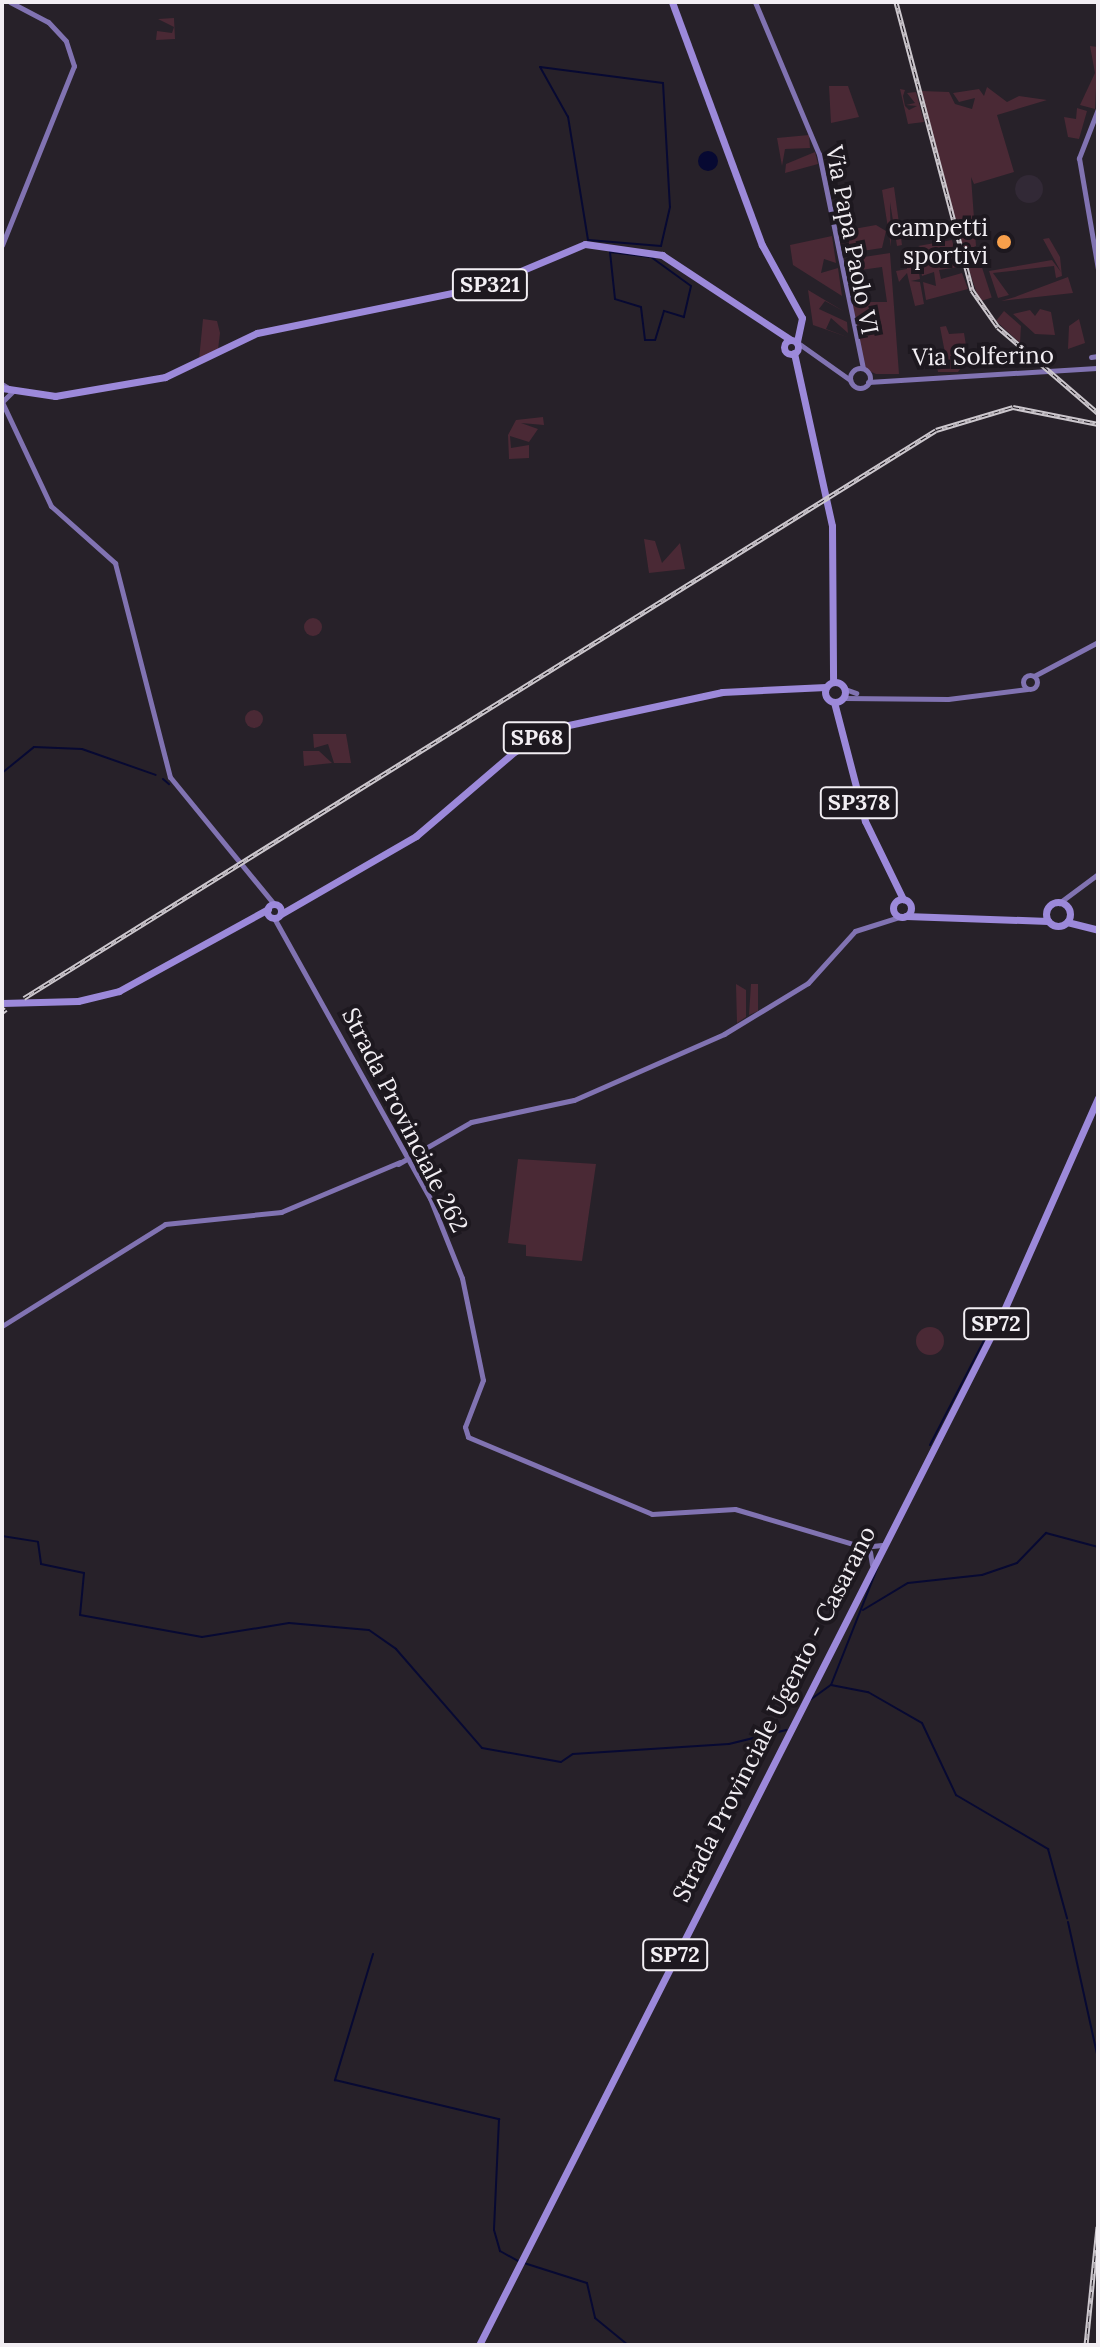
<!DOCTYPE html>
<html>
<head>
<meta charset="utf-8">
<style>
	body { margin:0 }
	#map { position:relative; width:1100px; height:2347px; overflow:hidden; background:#272129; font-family:Lora,serif }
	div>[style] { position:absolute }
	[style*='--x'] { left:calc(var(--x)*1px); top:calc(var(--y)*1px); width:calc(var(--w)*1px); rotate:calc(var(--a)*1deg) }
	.built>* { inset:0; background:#322936 }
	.round { border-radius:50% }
	.green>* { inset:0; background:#4a2935; transform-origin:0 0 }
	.water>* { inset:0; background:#070932 }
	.stream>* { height:2px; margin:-1px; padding:0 1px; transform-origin:1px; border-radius:1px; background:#070932 }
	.secondary>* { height:5px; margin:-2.5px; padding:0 2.5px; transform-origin:2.5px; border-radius:2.5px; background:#8173b2 }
	.secondary>.ring { margin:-2.5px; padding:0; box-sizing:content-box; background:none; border:5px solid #8173b2; border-radius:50% }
	.primary>* { height:7px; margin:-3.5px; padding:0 3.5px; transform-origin:3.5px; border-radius:3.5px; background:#9c89da }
	.primary>.ring { margin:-3.5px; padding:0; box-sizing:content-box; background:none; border:7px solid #9c89da; border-radius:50% }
	.rail>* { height:5px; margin-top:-2.5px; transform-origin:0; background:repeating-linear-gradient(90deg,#1d181f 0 6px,#ccc7cd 0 12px); box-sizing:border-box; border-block:2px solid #ccc7cd }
	.dots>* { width:22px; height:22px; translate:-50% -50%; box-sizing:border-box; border:4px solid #1d181f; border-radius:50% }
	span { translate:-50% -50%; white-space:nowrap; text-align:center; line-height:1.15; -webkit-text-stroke:8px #1d181f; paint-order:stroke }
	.shield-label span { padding:2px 6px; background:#1d181f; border:2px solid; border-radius:6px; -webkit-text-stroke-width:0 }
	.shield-label { font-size:22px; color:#f2eef3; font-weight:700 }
	.poi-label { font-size:24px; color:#f2eef3 }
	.right { translate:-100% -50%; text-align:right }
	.street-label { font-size:24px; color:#f2eef3 }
	.frame { position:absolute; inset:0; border:4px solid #f2eef3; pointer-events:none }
</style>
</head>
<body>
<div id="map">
	<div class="built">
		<i class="round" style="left:1015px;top:175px;width:28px;height:28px"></i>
	</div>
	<div class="green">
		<i style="clip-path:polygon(174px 18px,175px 39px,156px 40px,157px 31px,172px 33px,174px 27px,158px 19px)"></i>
		<i style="clip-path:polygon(1090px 46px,1098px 47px,1095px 109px,1080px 105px,1095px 73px)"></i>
		<i style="clip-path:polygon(829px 86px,848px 86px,859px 117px,831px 123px)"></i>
		<i style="clip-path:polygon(987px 87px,1007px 102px,1019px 96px,1047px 100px,997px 115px,1014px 172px,974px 184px,971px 177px,976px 246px,962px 252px,921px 91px,949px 92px,955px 104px,972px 109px,975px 98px,959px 102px,953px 93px,979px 89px,984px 96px)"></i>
		<i style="clip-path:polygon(900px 89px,905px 90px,903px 96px,905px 106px,909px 110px,917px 106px,906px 105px,915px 103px,907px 93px,916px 92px,924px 122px,908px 124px)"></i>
		<i style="clip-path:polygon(1077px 108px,1087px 111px,1079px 139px,1068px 137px,1064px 117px,1076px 119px)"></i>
		<i style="clip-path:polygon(809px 135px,810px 148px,785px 149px,782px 166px,777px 138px)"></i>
		<i style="clip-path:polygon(815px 152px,818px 164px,785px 173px,786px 164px)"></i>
		<i style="clip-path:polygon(894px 187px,902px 245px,897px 246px,890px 202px,891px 247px,882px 190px)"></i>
		<i style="clip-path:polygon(876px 225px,886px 231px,882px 248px,862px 251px,860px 241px,841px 249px,837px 232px)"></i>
		<i style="clip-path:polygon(832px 236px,836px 263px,824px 259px,821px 273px,838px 268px,842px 296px,793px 265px,790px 245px)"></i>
		<i style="clip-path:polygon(1049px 238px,1060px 257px,1062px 276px,1056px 278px,1054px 266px,993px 273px,1009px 295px,998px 298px,989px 271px,1052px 260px,1061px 272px,1043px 239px)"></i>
		<i style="clip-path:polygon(952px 240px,959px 267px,939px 270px,941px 279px,962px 273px,968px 289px,926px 300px,923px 282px,936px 286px,934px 272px,922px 276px,919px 258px,934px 253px,918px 246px)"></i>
		<i style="clip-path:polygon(915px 247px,920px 279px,911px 281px,920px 282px,924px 304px,915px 306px,907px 273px,899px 282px,896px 271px,907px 269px,904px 249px)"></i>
		<i style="left:976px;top:249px;width:51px;height:13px;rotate:72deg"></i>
		<i style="clip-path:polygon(890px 253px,899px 374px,876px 374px,865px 369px,852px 302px,887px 302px,882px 267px,846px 272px,844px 260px)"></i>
		<i style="clip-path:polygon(1068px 277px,1073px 293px,1001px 301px,1015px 297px)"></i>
		<i style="clip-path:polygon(808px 290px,845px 312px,825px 301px,819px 309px,847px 322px,848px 333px,831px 318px,826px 329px,850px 338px,813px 325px)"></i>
		<i style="clip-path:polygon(1040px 309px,1051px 312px,1055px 335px,1035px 334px,1013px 314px,1030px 310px,1035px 316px)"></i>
		<i style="clip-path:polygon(1004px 311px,1021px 326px,1020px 343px,996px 321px)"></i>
		<i style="clip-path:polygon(203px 319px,217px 321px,220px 333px,218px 350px,199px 360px)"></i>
		<i style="clip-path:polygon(1079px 319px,1085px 343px,1068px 349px,1069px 326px)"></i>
		<i style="clip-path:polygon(946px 326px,949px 334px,964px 333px,968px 358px,958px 372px,938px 372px,936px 361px,946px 358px,940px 327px)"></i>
		<i style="clip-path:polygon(543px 417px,544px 425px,521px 423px,538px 429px,529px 442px,510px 436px,511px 448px,529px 445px,529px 458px,509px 459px,508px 435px,516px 420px)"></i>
		<i style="clip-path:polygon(644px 539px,655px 541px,662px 563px,680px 543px,685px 569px,649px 573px)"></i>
		<i class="round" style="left:304px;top:618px;width:18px;height:18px"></i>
		<i class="round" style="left:245px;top:710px;width:18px;height:18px"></i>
		<i style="clip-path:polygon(313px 734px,346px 734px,351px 763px,334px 763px,328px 744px,314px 748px)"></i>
		<i style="clip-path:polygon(303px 751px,319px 751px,332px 763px,304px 766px)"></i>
		<i style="clip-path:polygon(736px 984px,746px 990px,746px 1017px,737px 1023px)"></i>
		<i style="clip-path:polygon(751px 984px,758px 984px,758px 1011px,749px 1015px)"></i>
		<i style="clip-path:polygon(518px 1159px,596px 1164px,582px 1261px,526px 1256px,526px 1245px,508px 1243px)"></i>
		<i class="round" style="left:916px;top:1327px;width:28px;height:28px"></i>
	</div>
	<div class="water">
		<i class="round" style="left:698px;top:151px;width:20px;height:20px"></i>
	</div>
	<div class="stream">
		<i style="--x:540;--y:67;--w:124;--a:7.4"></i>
		<i style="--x:663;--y:83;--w:124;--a:86.8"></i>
		<i style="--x:670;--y:207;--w:40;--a:103"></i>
		<i style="--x:661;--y:246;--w:73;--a:-175.3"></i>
		<i style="--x:588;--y:240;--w:125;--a:-99.2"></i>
		<i style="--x:568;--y:117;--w:57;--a:-119.2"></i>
		<i style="--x:610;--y:252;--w:41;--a:7"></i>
		<i style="--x:651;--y:257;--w:49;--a:35.9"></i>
		<i style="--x:691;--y:286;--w:32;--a:103"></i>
		<i style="--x:684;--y:317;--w:21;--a:-163"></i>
		<i style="--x:664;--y:311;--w:30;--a:107"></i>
		<i style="--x:655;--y:340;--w:10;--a:180"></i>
		<i style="--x:645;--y:340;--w:33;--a:-97"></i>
		<i style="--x:641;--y:307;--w:27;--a:-163"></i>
		<i style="--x:615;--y:299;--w:47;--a:-96.1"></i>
		<i style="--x:2;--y:773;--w:41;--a:-39.1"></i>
		<i style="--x:34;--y:747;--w:48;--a:2.4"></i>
		<i style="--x:82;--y:749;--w:78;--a:19.4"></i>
		<i style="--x:163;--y:779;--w:8;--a:40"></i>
		<i style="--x:930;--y:1445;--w:131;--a:-62.7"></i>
		<i style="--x:2;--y:1536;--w:36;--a:9"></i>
		<i style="--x:38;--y:1542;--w:22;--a:82"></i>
		<i style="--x:41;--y:1564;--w:44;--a:11.8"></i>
		<i style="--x:84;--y:1573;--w:42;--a:95.4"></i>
		<i style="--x:80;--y:1615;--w:124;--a:10.2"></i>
		<i style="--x:202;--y:1637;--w:88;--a:-9.1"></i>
		<i style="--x:289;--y:1623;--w:80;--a:5"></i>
		<i style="--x:369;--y:1630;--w:33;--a:35"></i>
		<i style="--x:396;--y:1649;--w:131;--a:49"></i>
		<i style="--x:482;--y:1748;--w:80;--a:10"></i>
		<i style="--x:561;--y:1762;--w:14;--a:-34"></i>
		<i style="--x:573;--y:1754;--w:156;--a:-3.7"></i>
		<i style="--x:729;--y:1744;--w:59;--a:-13.8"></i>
		<i style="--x:863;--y:1610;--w:52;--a:-31"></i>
		<i style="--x:908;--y:1583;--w:74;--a:-6.2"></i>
		<i style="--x:982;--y:1575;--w:37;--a:-19"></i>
		<i style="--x:1017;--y:1563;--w:42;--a:-46"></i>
		<i style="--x:1046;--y:1533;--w:54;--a:15.1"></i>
		<i style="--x:831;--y:1685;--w:38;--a:11"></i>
		<i style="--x:868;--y:1692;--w:62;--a:29.9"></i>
		<i style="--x:922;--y:1723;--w:80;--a:64.7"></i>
		<i style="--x:956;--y:1795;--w:107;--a:30.4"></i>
		<i style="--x:1048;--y:1849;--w:72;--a:74.6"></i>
		<i style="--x:810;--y:1700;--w:26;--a:-36"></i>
		<i style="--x:831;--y:1685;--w:128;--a:-68.4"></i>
		<i style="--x:1068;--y:1922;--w:140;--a:77.6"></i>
		<i style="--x:373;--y:1954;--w:132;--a:106.8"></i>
		<i style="--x:335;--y:2080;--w:169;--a:13.4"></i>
		<i style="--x:499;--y:2119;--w:111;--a:92.6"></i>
		<i style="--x:494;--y:2230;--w:22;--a:74"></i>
		<i style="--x:500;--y:2251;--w:21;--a:29"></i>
		<i style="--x:524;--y:2263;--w:66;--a:17.6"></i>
		<i style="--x:587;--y:2283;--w:36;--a:77"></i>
		<i style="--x:595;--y:2318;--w:43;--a:39.3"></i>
	</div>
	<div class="secondary">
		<i style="--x:755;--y:2;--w:165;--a:67.2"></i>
		<i style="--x:819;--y:154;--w:218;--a:78.4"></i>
		<i style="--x:1098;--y:109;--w:53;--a:111.2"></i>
		<i style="--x:1079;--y:158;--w:113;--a:80.3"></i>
		<i style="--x:2;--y:245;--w:193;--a:-68.1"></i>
		<i style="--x:74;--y:66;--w:26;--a:-108"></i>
		<i style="--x:66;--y:41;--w:26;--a:-133"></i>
		<i style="--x:48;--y:22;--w:43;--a:-152.2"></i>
		<i style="--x:798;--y:343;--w:64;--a:35.4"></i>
		<i style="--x:1091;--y:357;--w:7;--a:-8"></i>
		<i class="ring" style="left:850px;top:368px;width:15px;height:15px"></i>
		<i style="--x:868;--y:382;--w:229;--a:-3.5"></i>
		<i style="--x:2;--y:384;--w:13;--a:32"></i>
		<i style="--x:13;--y:391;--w:16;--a:135"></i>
		<i style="--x:2;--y:402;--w:115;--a:64.8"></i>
		<i style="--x:51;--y:506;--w:86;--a:41.7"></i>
		<i style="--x:115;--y:563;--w:221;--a:75.6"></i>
		<i style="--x:170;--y:777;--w:164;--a:50.7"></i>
		<i class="ring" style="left:1023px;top:675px;width:9px;height:9px"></i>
		<i style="--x:1034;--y:676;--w:72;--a:-28"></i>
		<i style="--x:845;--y:689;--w:12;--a:20"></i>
		<i style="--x:844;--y:698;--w:104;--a:0.6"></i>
		<i style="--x:948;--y:699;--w:80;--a:-7.2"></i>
		<i style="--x:1059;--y:903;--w:49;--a:-36.6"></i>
		<i style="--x:274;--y:918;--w:321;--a:60.9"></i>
		<i style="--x:430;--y:1198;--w:86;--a:68.2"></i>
		<i style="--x:462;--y:1278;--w:104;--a:78.4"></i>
		<i style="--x:483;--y:1380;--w:50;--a:111"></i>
		<i style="--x:465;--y:1427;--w:10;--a:73"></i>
		<i style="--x:468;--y:1437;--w:199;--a:22.7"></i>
		<i style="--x:652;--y:1514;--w:83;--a:-3.4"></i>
		<i style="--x:735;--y:1509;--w:134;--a:16.5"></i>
		<i style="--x:863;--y:1547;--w:19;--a:-6"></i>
		<i style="--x:398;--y:1164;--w:84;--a:-29.9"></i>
		<i style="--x:471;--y:1122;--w:105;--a:-12.1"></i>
		<i style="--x:574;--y:1100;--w:164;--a:-23.7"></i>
		<i style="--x:724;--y:1034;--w:98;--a:-31.3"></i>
		<i style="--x:808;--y:983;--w:70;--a:-47.9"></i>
		<i style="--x:855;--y:931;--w:46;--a:-17.7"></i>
		<i style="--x:2;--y:1326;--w:192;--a:-32"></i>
		<i style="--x:165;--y:1224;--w:117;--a:-5.9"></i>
		<i style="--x:281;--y:1212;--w:129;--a:-22.8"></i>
		<i style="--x:870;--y:1552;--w:13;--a:81"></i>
	</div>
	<div class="primary">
		<i style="--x:672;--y:2;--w:259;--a:69.7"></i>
		<i style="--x:762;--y:245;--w:83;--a:61.3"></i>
		<i style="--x:802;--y:318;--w:25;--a:102"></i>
		<i class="ring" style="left:784px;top:340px;width:7px;height:7px"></i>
		<i style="--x:794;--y:353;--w:177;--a:77.6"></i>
		<i style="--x:832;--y:526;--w:156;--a:89.6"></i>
		<i style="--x:2;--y:388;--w:54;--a:8.6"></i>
		<i style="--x:55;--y:396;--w:112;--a:-9.8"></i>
		<i style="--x:165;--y:377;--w:102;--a:-25.6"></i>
		<i style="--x:257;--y:333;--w:233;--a:-11.6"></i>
		<i style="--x:485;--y:286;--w:108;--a:-22.8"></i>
		<i style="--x:585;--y:244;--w:78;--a:8.1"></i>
		<i style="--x:662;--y:255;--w:154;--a:33.4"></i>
		<i class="ring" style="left:825px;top:682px;width:13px;height:13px"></i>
		<i style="--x:834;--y:702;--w:123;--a:75.4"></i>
		<i style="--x:865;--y:821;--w:87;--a:64"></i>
		<i class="ring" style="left:893px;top:899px;width:11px;height:11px"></i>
		<i class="ring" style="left:1046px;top:902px;width:17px;height:17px"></i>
		<i class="ring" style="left:267px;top:904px;width:7px;height:7px"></i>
		<i style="--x:281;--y:914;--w:156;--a:-30"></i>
		<i style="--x:416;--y:836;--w:129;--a:-40.6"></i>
		<i style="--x:514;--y:752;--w:56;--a:-27.5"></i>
		<i style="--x:564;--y:726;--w:162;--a:-12.1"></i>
		<i style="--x:722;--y:692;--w:104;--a:-2.8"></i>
		<i style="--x:906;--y:916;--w:142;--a:2"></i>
		<i style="--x:1067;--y:922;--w:32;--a:14"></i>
		<i style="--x:2;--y:1003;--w:76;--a:-1.5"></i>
		<i style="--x:78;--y:1001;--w:42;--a:-13.7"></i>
		<i style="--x:119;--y:991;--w:170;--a:-28.8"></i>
		<i style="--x:479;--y:2345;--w:1161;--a:-63.1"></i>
		<i style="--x:1004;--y:1310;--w:232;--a:-66.1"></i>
	</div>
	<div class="rail">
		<i style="--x:896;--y:2;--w:298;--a:75.2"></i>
		<i style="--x:972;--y:290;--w:45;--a:54.9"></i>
		<i style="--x:998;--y:327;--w:132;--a:40.7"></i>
		<i style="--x:24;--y:998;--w:1074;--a:-31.91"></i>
		<i style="--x:936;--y:430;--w:80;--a:-16.6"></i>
		<i style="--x:1013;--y:407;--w:87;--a:11.3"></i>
		<i style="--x:2;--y:1012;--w:5;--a:-37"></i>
		<i style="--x:1086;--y:2345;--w:119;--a:-84.2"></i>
	</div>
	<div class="dots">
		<i style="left:1004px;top:242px;background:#f8a04b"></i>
	</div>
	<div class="shield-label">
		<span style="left:490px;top:285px">SP321</span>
		<span style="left:537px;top:738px">SP68</span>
		<span style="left:859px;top:803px">SP378</span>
		<span style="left:996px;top:1324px">SP72</span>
		<span style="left:675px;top:1955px">SP72</span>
	</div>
	<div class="poi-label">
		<span class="right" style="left:988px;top:242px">campetti<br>sportivi</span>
	</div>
	<div class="street-label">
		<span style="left:852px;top:240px;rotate:79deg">Via Papa Paolo VI</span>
		<span style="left:983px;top:356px;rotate:-1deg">Via Solferino</span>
		<span style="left:405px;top:1120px;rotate:63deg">Strada Provinciale 262</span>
		<span style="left:774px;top:1714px;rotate:-63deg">Strada Provinciale Ugento - Casarano</span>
	</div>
	<div class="frame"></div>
</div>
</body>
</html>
